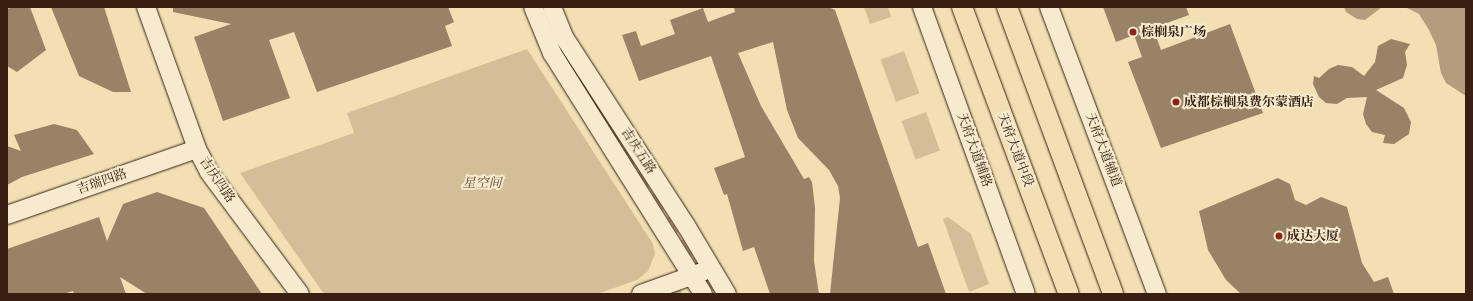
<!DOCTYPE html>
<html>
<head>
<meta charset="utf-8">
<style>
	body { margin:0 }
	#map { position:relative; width:1473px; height:301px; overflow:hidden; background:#f2dfb3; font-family:Cardo,"Noto Serif SC",serif }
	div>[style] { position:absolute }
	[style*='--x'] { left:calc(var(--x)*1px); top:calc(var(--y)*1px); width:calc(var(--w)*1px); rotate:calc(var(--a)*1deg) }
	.green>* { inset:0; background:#d2bf98; transform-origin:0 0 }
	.water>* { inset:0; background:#b29e7c }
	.building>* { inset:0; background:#988366 }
	.secondary-tunnel>* { height:18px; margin-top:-9px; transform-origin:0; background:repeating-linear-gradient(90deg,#cdb993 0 18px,transparent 0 27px) }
	.roads { filter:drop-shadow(0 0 1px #372012) drop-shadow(0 0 1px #372012) }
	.secondary>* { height:18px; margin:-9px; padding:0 9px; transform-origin:9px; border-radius:9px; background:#f7eace }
	.primary>* { height:20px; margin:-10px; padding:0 10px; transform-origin:10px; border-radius:10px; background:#f2dfb3 }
	.dots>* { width:11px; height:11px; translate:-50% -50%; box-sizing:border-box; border:2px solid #f7eace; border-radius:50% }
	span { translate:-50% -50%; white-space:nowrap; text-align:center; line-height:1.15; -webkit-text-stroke:4px #f7eace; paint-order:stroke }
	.poi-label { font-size:13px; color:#372012; font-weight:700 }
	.left { translate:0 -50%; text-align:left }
	.street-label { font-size:13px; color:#372012 }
	.park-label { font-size:13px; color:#5e4834; font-style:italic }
	.frame { position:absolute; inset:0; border:8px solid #372012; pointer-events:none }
</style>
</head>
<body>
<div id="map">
	<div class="green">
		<i style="clip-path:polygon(864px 7px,888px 7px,891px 17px,870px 24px)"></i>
		<i style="clip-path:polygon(527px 49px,653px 244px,655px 254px,648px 271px,637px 280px,597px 294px,324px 294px,240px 173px,354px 133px,347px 113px)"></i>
		<i style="left:904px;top:51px;width:45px;height:25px;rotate:70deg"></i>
		<i style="left:926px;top:112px;width:41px;height:26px;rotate:70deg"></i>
		<i style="clip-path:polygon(948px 217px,971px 234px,989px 284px,969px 292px,943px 219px)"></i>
	</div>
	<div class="water">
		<i style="clip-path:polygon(1344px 7px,1382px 7px,1365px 20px,1357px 19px,1346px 12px)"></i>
		<i style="clip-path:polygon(1405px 7px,1466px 7px,1466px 96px,1446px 83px,1441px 73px,1436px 45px,1429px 30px,1419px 14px)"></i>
	</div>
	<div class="building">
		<i style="clip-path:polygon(14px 7px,30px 7px,46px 50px,17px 72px,7px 66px,7px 9px)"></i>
		<i style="clip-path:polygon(51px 7px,104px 7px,131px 92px,113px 92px,79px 76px)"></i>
		<i style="clip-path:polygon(173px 7px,448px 7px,454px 22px,445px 26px,452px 46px,317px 92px,294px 32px,269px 40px,290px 98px,223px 121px,194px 37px,231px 24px,173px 12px)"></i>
		<i style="clip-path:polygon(734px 7px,828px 7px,835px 10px,918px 247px,928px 243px,946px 294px,830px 294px,840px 198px,838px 186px,829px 170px,798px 138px,787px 110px,773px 42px,738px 53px,761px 106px,804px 179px,809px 177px,812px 182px,815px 208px,814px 261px,819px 294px,770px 294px,754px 247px,743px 251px,727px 194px,724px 195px,714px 168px,745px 157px,711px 56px,639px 81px,622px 35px,636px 31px,641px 46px,675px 34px,670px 20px,703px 8px,708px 22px,735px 12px)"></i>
		<i style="clip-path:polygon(1103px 7px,1186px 7px,1189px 15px,1153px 28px,1161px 50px,1230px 24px,1263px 113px,1161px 148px,1128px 62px,1142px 57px,1134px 35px,1116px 42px)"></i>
		<i style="clip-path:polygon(1391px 39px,1410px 44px,1405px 52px,1407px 65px,1403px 78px,1376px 90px,1404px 108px,1411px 122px,1409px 134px,1394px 144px,1383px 143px,1385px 135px,1372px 132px,1366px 124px,1363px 114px,1367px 97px,1347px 98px,1337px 104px,1326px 103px,1319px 97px,1313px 84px,1314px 76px,1319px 78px,1329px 69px,1338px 65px,1352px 67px,1364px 76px,1375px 62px,1378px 46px)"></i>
		<i style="clip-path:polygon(54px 124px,77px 130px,94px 154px,22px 177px,7px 185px,7px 146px,21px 151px,14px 135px)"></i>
		<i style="clip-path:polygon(1278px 178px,1290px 184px,1295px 200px,1306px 205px,1321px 197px,1347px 207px,1362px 263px,1374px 282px,1388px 277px,1394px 294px,1241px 294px,1226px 280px,1208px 250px,1199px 211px)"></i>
		<i style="clip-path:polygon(157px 192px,204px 208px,262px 294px,147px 294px,120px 277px,126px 294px,74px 294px,73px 291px,63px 294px,7px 294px,7px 249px,99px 217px,107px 241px,123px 204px)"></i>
	</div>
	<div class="secondary-tunnel">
		<i style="--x:553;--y:34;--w:291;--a:58.2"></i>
		<i style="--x:706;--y:281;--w:38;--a:160"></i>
	</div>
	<div class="roads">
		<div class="secondary">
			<i style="--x:146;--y:7;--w:151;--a:70.2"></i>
			<i style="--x:197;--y:149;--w:26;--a:62"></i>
			<i style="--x:209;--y:172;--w:152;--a:53.3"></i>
			<i style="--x:533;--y:7;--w:50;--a:67.6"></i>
			<i style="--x:552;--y:53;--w:284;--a:57.9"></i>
			<i style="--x:552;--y:7;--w:32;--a:68"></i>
			<i style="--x:564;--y:37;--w:226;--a:57.1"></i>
			<i style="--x:687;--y:227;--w:78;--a:59.2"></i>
			<i style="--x:922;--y:7;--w:305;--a:70.1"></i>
			<i style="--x:1049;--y:7;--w:307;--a:69.4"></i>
			<i style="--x:7;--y:215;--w:201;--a:-19.2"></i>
			<i style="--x:641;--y:294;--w:65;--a:-19.8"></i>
		</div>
		<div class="primary">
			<i style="--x:962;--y:7;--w:306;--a:69.6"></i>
			<i style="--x:1007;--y:7;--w:306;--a:69.7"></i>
		</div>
	</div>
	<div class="dots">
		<i style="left:1133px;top:32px;background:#8f2418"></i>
		<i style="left:1176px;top:102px;background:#8f2418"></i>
		<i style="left:1279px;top:236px;background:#8f2418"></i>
	</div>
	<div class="poi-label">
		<span class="left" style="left:1141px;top:32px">棕榈泉广场</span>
		<span class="left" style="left:1184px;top:102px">成都棕榈泉费尔蒙酒店</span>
		<span class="left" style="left:1287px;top:236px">成达大厦</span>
	</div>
	<div class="street-label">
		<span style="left:974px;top:150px;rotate:70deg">天府大道辅路</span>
		<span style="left:1015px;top:150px;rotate:69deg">天府大道中段</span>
		<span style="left:1103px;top:150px;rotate:69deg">天府大道辅道</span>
		<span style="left:638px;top:151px;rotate:57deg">吉庆五路</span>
		<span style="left:217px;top:180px;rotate:56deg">吉庆四路</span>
		<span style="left:102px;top:182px;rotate:-19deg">吉瑞四路</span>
	</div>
	<div class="park-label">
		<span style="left:482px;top:183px">星空间</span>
	</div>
	<div class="frame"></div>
</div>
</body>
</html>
